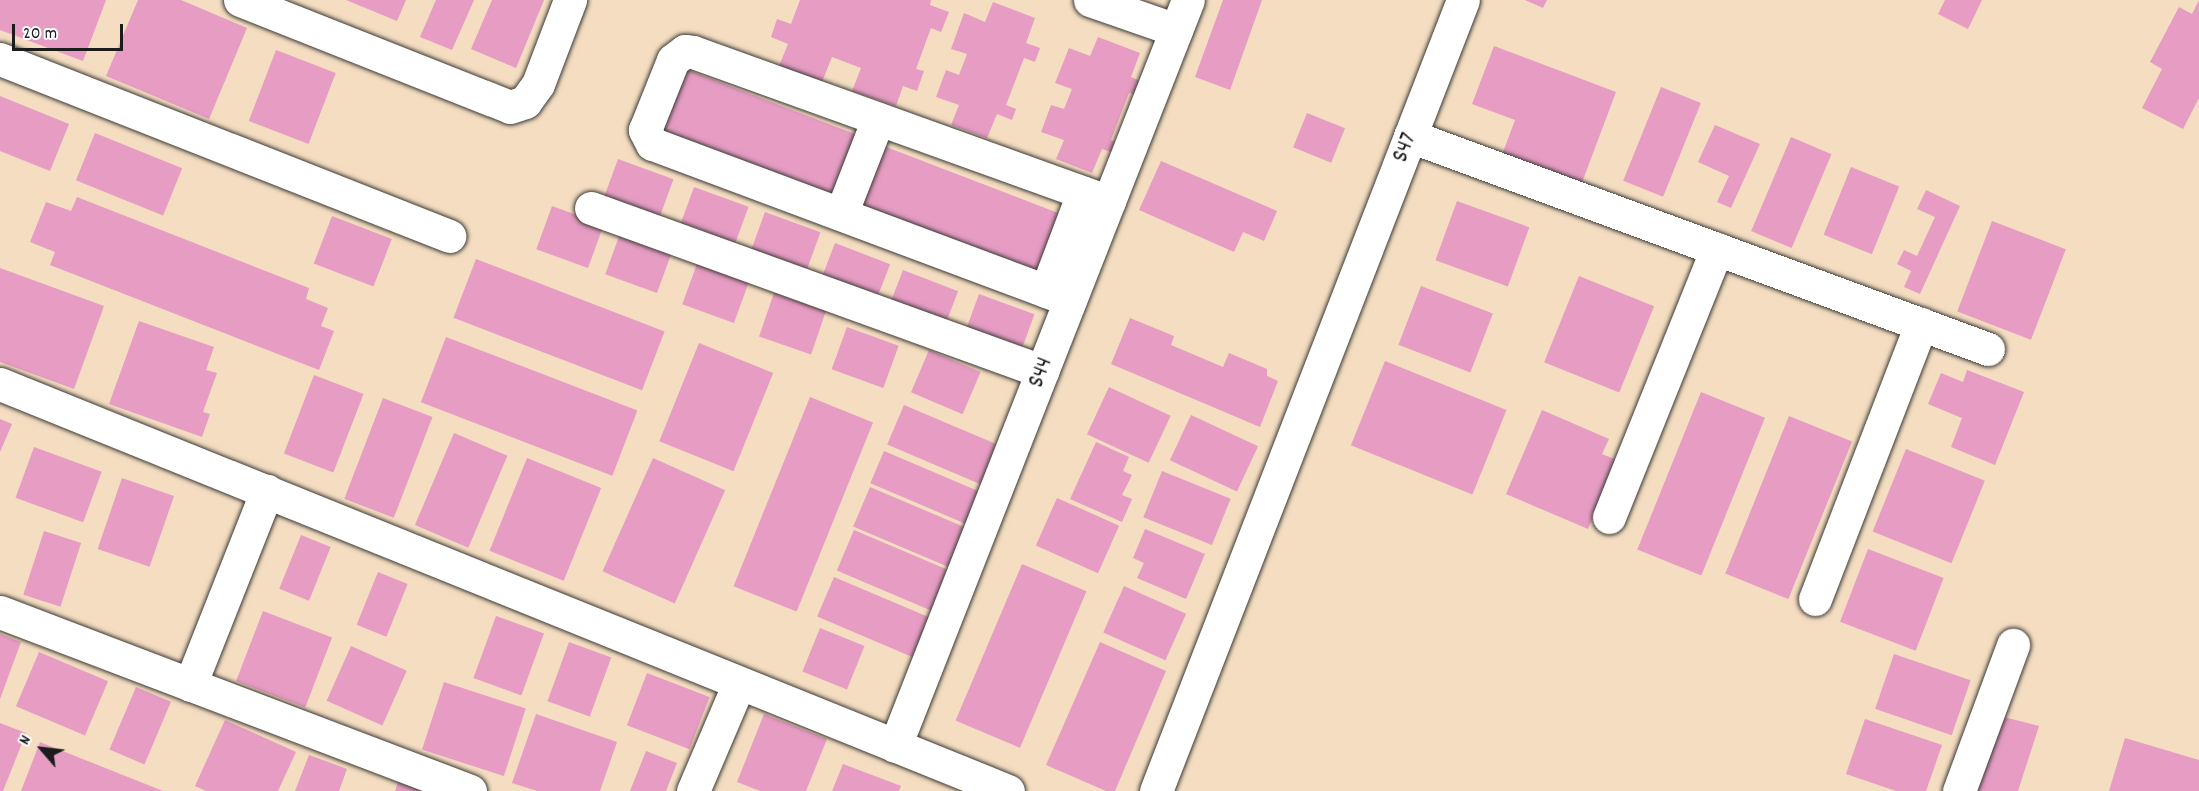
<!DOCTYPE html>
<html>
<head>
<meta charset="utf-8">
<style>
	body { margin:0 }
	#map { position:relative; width:2199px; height:791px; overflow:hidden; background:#f4ddc1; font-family:Dekko,sans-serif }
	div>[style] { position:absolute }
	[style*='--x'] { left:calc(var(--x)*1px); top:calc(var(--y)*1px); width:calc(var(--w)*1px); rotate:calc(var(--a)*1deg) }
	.building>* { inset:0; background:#e69cc3; transform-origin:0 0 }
	.roads { filter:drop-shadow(0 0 2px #3c3935) drop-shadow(0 0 2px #3c3935) }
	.minor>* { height:33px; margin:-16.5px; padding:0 16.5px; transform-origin:16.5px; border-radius:16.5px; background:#fff }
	span { translate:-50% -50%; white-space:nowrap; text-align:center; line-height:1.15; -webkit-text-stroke:4.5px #fff; paint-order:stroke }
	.street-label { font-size:24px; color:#1c1c1c }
	.north { position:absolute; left:12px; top:719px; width:60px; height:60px; -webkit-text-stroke:4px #fff; paint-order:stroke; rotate:298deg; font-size:16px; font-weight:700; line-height:24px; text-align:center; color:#1c1c1c }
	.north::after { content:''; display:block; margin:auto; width:21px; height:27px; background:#1c1c1c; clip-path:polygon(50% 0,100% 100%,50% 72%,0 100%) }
	.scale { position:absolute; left:12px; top:24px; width:111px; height:27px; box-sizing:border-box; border:3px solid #1c1c1c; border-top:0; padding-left:8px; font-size:18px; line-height:21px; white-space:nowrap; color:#1c1c1c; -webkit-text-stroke:4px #fff; paint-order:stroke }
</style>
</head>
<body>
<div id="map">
	<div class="building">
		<i style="clip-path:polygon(0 0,106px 0,83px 61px,0 30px)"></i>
		<i style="clip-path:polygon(138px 0,181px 0,247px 28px,209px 119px,106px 76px)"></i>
		<i style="clip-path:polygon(346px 0,406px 0,397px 21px)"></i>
		<i style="clip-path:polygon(436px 0,474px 0,452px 50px,420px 37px)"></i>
		<i style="clip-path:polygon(492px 0,544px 0,516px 68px,471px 49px)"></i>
		<i style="clip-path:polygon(800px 0,931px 0,930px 5px,949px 12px,941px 32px,931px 28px,916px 69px,924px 71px,917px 91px,903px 86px,896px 106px,852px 91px,861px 68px,832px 57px,822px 82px,779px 66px,788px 44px,771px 37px,777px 19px,791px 24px)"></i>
		<i style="clip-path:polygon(1223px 0,1262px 0,1230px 90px,1195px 77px)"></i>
		<i style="clip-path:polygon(1525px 0,1547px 0,1543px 8px)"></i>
		<i style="clip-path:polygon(1945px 0,1982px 0,1968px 29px,1938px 14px)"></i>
		<i style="clip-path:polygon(2199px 0,2199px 98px,2183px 129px,2142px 108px,2162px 69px,2150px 62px,2179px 7px,2192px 14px)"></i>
		<i style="clip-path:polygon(993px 2px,1035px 18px,1026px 43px,1040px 48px,1035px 62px,1024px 58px,1006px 105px,1016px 109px,1012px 120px,997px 114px,987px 138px,951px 125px,959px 105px,936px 97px,946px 70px,959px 75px,967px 54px,951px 49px,964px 13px,985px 22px)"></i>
		<i style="clip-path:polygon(1098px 37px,1140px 53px,1131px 77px,1145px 83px,1139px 96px,1129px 93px,1111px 140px,1121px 143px,1117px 154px,1102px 149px,1092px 173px,1056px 159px,1064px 140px,1041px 132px,1051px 105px,1064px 109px,1072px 89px,1055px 83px,1069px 48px,1090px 56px)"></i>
		<i style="clip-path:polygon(1494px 46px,1616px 92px,1581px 185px,1502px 155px,1515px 120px,1472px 104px)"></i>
		<i style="left:276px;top:50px;width:64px;height:76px;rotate:21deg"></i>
		<i style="left:675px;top:65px;width:197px;height:71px;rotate:21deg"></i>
		<i style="left:1661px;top:87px;width:43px;height:101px;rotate:22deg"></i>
		<i style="clip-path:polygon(0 96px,69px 124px,50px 171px,0 151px)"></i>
		<i style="left:1307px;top:113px;width:41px;height:37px;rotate:22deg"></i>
		<i style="clip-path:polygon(1715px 125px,1760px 144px,1731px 208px,1717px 202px,1729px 176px,1698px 162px)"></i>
		<i style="left:95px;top:133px;width:94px;height:51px;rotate:22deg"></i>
		<i style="left:1791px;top:137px;width:44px;height:102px;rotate:23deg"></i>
		<i style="left:881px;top:145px;width:198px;height:71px;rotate:21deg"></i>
		<i style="left:618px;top:159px;width:59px;height:40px;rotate:20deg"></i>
		<i style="clip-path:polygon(1161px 161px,1277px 211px,1264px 241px,1243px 232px,1234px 252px,1139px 210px)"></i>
		<i style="left:1851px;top:167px;width:52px;height:73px;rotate:22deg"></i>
		<i style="left:694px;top:187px;width:58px;height:41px;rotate:20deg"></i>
		<i style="clip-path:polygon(1926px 190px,1960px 206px,1920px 294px,1904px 287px,1911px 271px,1897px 264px,1904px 250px,1917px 256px,1935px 217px,1917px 209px)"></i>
		<i style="clip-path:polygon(77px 197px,309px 288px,306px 299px,328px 308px,321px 326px,334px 331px,319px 370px,50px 265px,55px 252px,30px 242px,46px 202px,71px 211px)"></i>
		<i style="left:1457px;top:201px;width:77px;height:63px;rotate:20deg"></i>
		<i style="left:552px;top:206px;width:55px;height:46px;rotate:20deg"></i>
		<i style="left:765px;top:212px;width:59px;height:46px;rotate:20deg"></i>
		<i style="left:332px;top:216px;width:64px;height:51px;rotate:21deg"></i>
		<i style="left:1992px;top:221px;width:79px;height:97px;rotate:21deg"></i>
		<i style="left:621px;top:231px;width:55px;height:46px;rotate:20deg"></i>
		<i style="left:835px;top:243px;width:59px;height:40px;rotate:21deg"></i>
		<i style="left:476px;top:259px;width:202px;height:63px;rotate:21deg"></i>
		<i style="left:698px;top:261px;width:55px;height:46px;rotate:20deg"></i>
		<i style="clip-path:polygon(0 268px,104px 306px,74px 389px,0 362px)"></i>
		<i style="left:903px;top:270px;width:59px;height:40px;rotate:21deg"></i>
		<i style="left:1579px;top:276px;width:81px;height:93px;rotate:22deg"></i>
		<i style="left:1421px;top:286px;width:77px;height:63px;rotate:21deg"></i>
		<i style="left:774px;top:293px;width:55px;height:46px;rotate:19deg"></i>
		<i style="left:979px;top:294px;width:59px;height:40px;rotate:20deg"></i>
		<i style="clip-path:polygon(1130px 318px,1174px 336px,1171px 345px,1223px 367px,1229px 353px,1267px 369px,1267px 376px,1278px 381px,1260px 427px,1111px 364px)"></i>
		<i style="clip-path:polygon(139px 321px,214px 347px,206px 370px,217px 373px,203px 412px,210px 414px,202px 437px,109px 404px)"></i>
		<i style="left:847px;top:327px;width:55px;height:45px;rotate:20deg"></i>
		<i style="left:446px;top:337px;width:205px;height:70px;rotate:21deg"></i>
		<i style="left:699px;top:343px;width:80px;height:106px;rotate:22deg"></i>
		<i style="left:929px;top:350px;width:56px;height:46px;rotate:23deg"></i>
		<i style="left:1385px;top:361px;width:131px;height:91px;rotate:22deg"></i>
		<i style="clip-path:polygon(1967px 370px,2024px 392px,1995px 465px,1951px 447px,1962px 418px,1928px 404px,1941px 373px,1963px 382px)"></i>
		<i style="left:314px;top:375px;width:53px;height:84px;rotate:21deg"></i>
		<i style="left:1109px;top:387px;width:68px;height:52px;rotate:25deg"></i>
		<i style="left:1701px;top:392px;width:69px;height:170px;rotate:22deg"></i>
		<i style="left:810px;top:397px;width:68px;height:204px;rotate:22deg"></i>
		<i style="left:383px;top:398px;width:53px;height:108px;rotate:21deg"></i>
		<i style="left:904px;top:405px;width:109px;height:43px;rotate:23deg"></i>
		<i style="clip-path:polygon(1542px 410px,1609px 439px,1602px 454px,1617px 460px,1588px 529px,1506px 494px)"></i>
		<i style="left:1191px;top:415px;width:74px;height:50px;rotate:25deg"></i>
		<i style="left:1789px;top:416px;width:68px;height:170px;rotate:22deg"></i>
		<i style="clip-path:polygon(0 419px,12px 424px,0 452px)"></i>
		<i style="left:454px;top:433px;width:58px;height:100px;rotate:23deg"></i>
		<i style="clip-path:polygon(1096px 442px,1129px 457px,1123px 471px,1132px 475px,1122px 495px,1132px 499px,1122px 522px,1070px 499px)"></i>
		<i style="left:34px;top:447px;width:72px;height:54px;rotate:20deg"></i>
		<i style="left:1906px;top:449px;width:85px;height:89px;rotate:22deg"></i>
		<i style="left:884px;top:451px;width:106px;height:35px;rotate:23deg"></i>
		<i style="left:527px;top:458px;width:80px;height:100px;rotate:22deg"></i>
		<i style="left:653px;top:458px;width:79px;height:124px;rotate:24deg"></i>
		<i style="left:1162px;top:471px;width:74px;height:50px;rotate:22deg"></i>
		<i style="left:122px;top:478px;width:55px;height:75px;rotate:19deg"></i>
		<i style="left:870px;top:487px;width:108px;height:43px;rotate:23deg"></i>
		<i style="left:1057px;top:498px;width:68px;height:52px;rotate:24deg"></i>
		<i style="clip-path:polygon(1145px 529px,1205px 554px,1186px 599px,1137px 578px,1144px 563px,1133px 558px)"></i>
		<i style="left:854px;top:530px;width:108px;height:44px;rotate:23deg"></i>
		<i style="left:44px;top:531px;width:39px;height:67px;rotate:18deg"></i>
		<i style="left:301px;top:535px;width:32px;height:58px;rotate:22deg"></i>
		<i style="left:1868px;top:549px;width:81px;height:78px;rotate:21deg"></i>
		<i style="left:1022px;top:564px;width:70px;height:170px;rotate:23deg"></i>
		<i style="left:378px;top:572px;width:32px;height:57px;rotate:22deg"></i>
		<i style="left:834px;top:577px;width:109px;height:43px;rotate:23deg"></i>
		<i style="left:1124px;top:586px;width:68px;height:51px;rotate:24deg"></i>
		<i style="left:263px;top:611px;width:74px;height:75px;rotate:21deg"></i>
		<i style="left:496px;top:616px;width:51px;height:66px;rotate:20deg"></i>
		<i style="left:820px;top:628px;width:48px;height:47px;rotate:22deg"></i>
		<i style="clip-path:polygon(0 634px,21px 642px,0 699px)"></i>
		<i style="left:569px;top:642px;width:45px;height:63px;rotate:20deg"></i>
		<i style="clip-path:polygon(1100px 642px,1166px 671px,1115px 791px,1106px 791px,1046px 765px)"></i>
		<i style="left:351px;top:646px;width:61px;height:60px;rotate:24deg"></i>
		<i style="left:39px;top:652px;width:75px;height:59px;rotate:23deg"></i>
		<i style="left:1894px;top:654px;width:81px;height:58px;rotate:19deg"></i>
		<i style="left:647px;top:673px;width:67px;height:56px;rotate:21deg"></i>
		<i style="left:444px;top:682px;width:86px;height:71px;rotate:18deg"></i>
		<i style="left:136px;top:687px;width:38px;height:68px;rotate:23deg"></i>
		<i style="clip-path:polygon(1977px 710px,2039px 726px,2018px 791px,1957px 791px)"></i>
		<i style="clip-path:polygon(536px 714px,617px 742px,600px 791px,537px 791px,512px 783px)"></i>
		<i style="clip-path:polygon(764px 714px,827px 739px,806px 791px,760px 791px,737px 782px)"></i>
		<i style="clip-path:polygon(1865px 719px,1942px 745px,1926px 791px,1896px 791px,1846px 774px)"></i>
		<i style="clip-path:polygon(225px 720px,296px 752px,278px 791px,206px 791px,195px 786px)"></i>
		<i style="clip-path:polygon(0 723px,26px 733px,3px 791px,0 791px)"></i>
		<i style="clip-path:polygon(2125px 738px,2199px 760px,2199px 791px,2109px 791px)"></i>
		<i style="clip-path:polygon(40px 742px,163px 791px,21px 791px)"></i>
		<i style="clip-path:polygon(646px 751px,677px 763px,666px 791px,630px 791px)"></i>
		<i style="clip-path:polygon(309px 755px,347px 769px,339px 791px,295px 791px)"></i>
		<i style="clip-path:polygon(843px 764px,901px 786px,899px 791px,832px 791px)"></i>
		<i style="clip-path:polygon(398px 782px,422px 791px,395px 791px)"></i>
	</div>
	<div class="roads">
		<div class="minor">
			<i style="--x:240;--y:0;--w:290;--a:21.6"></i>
			<i style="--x:510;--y:107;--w:16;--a:-18"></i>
			<i style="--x:525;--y:102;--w:22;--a:-54"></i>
			<i style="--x:538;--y:84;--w:90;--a:-69.1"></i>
			<i style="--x:1090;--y:0;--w:91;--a:19.2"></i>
			<i style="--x:0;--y:59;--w:483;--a:21.5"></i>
			<i style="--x:1410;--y:136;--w:616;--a:20.23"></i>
			<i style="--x:591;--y:208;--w:480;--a:19.9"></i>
			<i style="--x:841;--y:214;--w:102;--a:-68.7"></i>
			<i style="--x:1046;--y:291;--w:105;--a:-69.3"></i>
			<i style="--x:1070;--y:300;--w:446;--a:-159.5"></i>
			<i style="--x:652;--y:144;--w:16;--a:-117"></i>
			<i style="--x:645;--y:130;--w:75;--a:-68.2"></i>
			<i style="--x:673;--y:60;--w:15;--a:-37"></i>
			<i style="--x:685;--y:51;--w:8;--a:7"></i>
			<i style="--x:693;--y:52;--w:442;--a:19.8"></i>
			<i style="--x:0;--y:384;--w:1087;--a:21.99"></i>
			<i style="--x:1609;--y:517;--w:289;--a:-68.1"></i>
			<i style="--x:1815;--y:599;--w:295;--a:-68.9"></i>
			<i style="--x:0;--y:612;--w:503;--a:20.85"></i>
			<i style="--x:190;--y:685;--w:209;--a:-68.4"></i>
			<i style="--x:895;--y:746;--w:801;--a:-68.56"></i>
			<i style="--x:693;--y:791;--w:117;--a:-66.9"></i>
			<i style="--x:1156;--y:791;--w:848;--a:-68.79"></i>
			<i style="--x:1959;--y:791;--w:156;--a:-69.7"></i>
		</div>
	</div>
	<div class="street-label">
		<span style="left:1406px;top:148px;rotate:-69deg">S47</span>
		<span style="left:1042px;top:373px;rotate:-69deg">S44</span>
	</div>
	<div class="north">N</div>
	<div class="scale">20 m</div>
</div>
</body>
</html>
